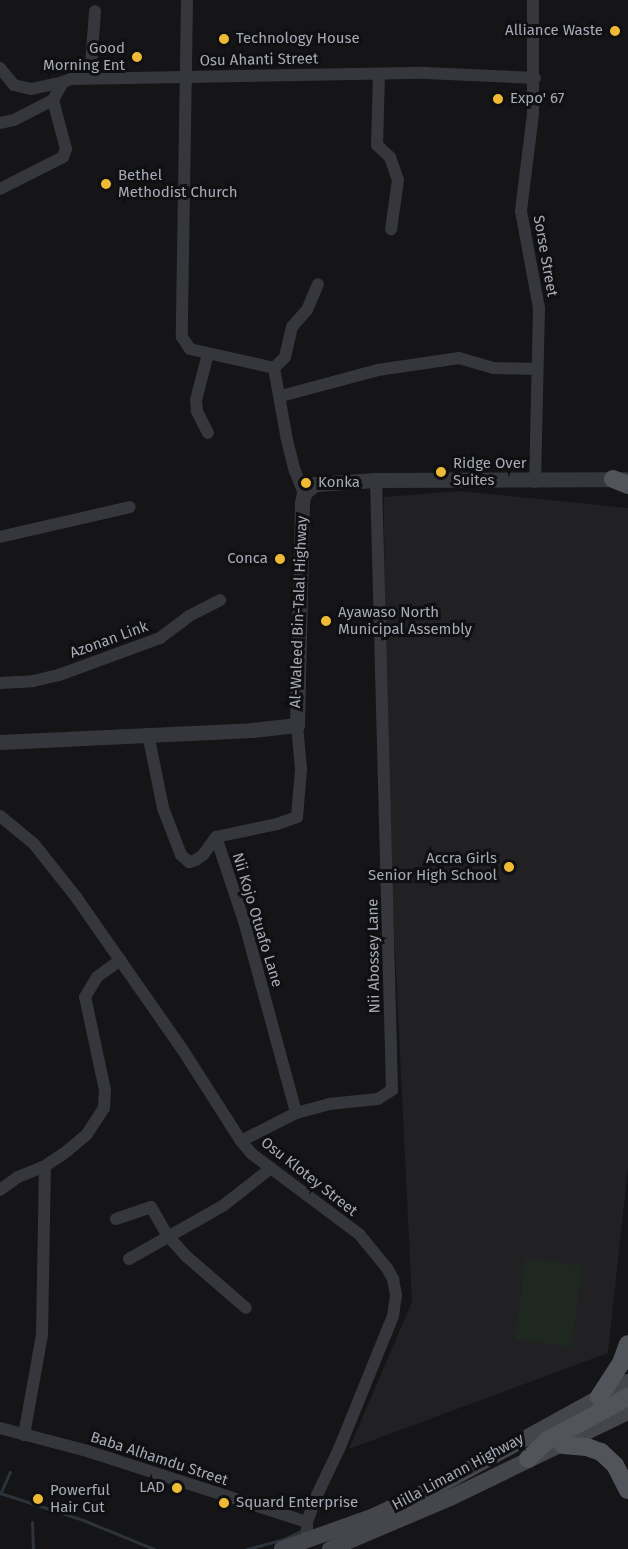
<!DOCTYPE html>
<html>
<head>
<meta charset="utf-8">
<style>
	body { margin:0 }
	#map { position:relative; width:628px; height:1549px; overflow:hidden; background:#151517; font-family:"Fira Sans",sans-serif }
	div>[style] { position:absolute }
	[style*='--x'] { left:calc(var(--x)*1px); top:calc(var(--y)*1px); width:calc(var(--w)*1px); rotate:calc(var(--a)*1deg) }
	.built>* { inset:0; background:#212124 }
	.green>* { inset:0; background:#1f2721; transform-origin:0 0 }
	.stream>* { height:3px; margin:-1.5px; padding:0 1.5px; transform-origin:1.5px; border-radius:1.5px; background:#2c333b }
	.minor>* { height:12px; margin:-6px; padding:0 6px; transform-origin:6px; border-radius:6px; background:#36373c }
	.tertiary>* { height:15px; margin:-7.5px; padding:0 7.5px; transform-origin:7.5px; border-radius:7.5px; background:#36373c }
	.secondary>* { height:16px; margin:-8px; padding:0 8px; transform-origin:8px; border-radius:8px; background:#44464c }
	.primary>* { height:18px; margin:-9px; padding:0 9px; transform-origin:9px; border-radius:9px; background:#52545b }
	.dots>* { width:16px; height:16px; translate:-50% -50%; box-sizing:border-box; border:3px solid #101012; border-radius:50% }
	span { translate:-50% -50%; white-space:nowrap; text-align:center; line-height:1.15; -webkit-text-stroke:6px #101012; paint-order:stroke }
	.poi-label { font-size:15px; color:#a7abb7 }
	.right { translate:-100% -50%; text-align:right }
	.left { translate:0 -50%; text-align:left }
	.street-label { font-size:15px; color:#a7abb7 }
</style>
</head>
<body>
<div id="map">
	<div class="built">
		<i style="clip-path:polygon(460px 491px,628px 508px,628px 1167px,608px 1353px,349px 1449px,412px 1302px,385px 743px,384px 497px)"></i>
	</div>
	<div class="green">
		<i style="left:526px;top:1258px;width:57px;height:82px;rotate:8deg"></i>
	</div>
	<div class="stream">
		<i style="--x:1;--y:1492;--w:22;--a:-66"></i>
		<i style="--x:0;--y:1493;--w:87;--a:18"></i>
		<i style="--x:83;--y:1520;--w:77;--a:22.2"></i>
		<i style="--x:32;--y:1522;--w:27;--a:88"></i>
		<i style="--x:247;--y:1549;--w:38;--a:-15"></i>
		<i style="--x:284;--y:1539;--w:19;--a:-25"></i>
	</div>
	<div class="minor">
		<i style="--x:187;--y:0;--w:337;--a:90.9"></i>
		<i style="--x:182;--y:337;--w:14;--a:56"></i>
		<i style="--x:190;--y:349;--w:86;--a:12.7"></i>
		<i style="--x:274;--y:368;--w:73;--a:79.8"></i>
		<i style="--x:287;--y:440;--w:32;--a:76"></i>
		<i style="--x:295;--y:471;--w:24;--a:68"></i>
		<i style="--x:533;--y:0;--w:114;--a:90"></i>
		<i style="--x:533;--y:114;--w:98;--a:97.1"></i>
		<i style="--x:521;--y:211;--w:99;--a:79.5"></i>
		<i style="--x:539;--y:308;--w:174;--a:91.3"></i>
		<i style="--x:0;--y:68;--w:22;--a:51"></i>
		<i style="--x:14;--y:85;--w:17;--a:13"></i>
		<i style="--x:31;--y:89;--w:33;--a:-12"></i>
		<i style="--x:379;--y:74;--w:71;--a:91.6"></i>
		<i style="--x:377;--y:145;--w:18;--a:43"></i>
		<i style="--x:390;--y:157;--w:24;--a:71"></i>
		<i style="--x:398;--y:180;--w:50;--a:98"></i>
		<i style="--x:90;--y:78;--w:67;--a:-85.7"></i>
		<i style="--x:0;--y:123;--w:14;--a:-12"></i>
		<i style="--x:14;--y:120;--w:44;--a:-27.1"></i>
		<i style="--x:53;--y:100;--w:21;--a:-61"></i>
		<i style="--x:63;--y:82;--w:9;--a:-21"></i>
		<i style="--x:71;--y:79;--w:354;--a:-1"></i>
		<i style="--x:425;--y:73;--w:110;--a:2.6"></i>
		<i style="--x:0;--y:189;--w:71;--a:-26.9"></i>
		<i style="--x:63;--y:157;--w:9;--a:-69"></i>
		<i style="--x:66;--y:149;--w:51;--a:-104.9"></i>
		<i style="--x:274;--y:368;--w:16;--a:-45"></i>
		<i style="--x:285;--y:357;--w:31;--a:-77"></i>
		<i style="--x:292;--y:327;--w:23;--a:-49"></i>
		<i style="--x:307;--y:310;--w:28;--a:-67"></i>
		<i style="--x:281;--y:396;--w:100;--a:-15"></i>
		<i style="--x:378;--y:370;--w:82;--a:-8.4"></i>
		<i style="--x:459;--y:358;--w:35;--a:16"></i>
		<i style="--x:493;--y:368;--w:44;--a:1.3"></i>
		<i style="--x:208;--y:433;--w:25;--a:-117"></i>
		<i style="--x:197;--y:411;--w:11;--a:-95"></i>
		<i style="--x:196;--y:400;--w:48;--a:-75.4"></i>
		<i style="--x:0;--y:537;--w:133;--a:-13"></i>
		<i style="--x:0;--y:683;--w:33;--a:-3"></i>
		<i style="--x:33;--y:681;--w:27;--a:-13"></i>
		<i style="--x:59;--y:675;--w:108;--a:-20.1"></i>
		<i style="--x:160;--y:638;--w:36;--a:-37"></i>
		<i style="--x:189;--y:616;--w:35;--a:-27"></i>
		<i style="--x:148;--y:734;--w:76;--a:78.5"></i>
		<i style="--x:163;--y:808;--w:50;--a:69"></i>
		<i style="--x:181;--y:855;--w:11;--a:41"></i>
		<i style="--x:189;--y:862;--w:7;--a:-16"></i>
		<i style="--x:196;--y:860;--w:9;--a:-36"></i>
		<i style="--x:203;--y:855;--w:22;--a:-54"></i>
		<i style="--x:0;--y:816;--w:44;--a:39.5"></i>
		<i style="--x:34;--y:844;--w:68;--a:51.6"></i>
		<i style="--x:76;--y:897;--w:189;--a:55.1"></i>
		<i style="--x:184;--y:1052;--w:106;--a:57.4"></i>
		<i style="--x:241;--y:1141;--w:17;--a:50"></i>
		<i style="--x:252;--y:1154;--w:134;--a:36.8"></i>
		<i style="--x:359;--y:1234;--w:44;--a:50.5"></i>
		<i style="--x:387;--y:1268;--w:13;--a:61"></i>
		<i style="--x:393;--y:1279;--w:16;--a:79"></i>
		<i style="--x:396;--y:1295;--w:21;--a:98"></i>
		<i style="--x:393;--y:1316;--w:144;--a:112.1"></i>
		<i style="--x:339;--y:1449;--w:55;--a:115.6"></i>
		<i style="--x:315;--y:1499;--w:24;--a:109"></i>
		<i style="--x:307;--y:1522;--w:19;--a:90"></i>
		<i style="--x:216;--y:837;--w:89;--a:71.6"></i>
		<i style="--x:244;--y:921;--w:199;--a:74.8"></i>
		<i style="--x:216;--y:837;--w:62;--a:-12"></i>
		<i style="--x:277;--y:824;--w:21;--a:-19"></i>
		<i style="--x:297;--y:817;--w:48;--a:-85.2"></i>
		<i style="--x:301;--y:769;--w:44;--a:-95.2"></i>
		<i style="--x:241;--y:1141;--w:62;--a:-27"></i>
		<i style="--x:296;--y:1113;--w:34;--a:-15"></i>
		<i style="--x:329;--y:1104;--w:49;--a:-5.8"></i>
		<i style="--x:378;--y:1099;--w:17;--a:-33"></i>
		<i style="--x:392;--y:1090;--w:610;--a:-91.5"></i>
		<i style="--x:0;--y:1190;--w:22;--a:-36"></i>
		<i style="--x:18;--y:1177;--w:29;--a:-22"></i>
		<i style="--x:45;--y:1166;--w:27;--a:-34"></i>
		<i style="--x:67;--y:1151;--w:26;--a:-40"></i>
		<i style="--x:87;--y:1134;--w:31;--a:-57"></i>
		<i style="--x:104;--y:1108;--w:18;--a:-87"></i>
		<i style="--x:105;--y:1090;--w:95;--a:-102.1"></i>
		<i style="--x:85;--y:997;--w:23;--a:-59"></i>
		<i style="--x:97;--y:977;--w:29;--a:-36"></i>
		<i style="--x:116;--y:1219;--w:37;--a:-19"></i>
		<i style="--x:151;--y:1207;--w:34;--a:60"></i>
		<i style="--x:168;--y:1236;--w:27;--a:48"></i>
		<i style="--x:186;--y:1256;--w:79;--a:40.9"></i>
		<i style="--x:129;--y:1259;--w:109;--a:-29.6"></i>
		<i style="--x:224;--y:1205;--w:60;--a:-38.2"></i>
		<i style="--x:0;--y:1428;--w:87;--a:14.7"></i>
		<i style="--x:84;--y:1450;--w:234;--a:17.9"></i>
		<i style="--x:24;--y:1435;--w:102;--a:-79.8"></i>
		<i style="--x:42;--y:1335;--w:169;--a:-89"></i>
	</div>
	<div class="tertiary">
		<i style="--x:0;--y:742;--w:252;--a:-2.7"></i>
		<i style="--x:252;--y:730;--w:45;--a:-6.3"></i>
		<i style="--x:297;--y:725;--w:222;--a:-88.7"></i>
		<i style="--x:302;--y:503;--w:10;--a:-79"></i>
		<i style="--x:304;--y:493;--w:14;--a:-39"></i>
		<i style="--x:315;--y:484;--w:61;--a:-3.8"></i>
		<i style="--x:376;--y:480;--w:249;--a:-0.2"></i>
	</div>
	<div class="secondary">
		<i style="--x:282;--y:1549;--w:98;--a:-19.7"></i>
		<i style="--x:374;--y:1516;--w:77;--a:-25.2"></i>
		<i style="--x:444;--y:1483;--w:210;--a:-28.8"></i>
		<i style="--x:330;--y:1549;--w:130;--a:-23"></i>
		<i style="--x:450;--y:1498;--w:198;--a:-25.8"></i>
	</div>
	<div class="primary">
		<i style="--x:613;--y:479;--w:16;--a:22"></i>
		<i style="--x:599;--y:1397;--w:40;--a:-57.1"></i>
		<i style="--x:621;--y:1363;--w:20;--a:-70"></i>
		<i style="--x:563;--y:1445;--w:24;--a:5"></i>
		<i style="--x:587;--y:1447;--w:15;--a:20"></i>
		<i style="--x:601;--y:1452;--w:19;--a:43"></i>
		<i style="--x:615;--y:1465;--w:28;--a:63"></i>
		<i style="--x:528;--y:1459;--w:28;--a:-44"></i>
		<i style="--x:548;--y:1440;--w:91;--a:-28.3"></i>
	</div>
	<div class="dots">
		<i style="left:615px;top:31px;background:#f0bb34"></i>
		<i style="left:224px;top:39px;background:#f0bb34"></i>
		<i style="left:137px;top:57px;background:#f0bb34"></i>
		<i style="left:498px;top:99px;background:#f0bb34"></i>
		<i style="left:106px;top:184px;background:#f0bb34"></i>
		<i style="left:441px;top:472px;background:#f0bb34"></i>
		<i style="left:306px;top:483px;background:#f0bb34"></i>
		<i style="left:280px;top:559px;background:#f0bb34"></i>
		<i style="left:326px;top:621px;background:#f0bb34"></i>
		<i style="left:509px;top:867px;background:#f0bb34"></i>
		<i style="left:177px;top:1488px;background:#f0bb34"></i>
		<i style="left:38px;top:1499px;background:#f0bb34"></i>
		<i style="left:224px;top:1503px;background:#f0bb34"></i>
	</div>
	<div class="poi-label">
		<span class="right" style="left:603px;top:31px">Alliance Waste</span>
		<span class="left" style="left:236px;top:39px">Technology House</span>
		<span class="right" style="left:125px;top:57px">Good<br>Morning Ent</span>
		<span class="left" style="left:510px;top:99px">Expo' 67</span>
		<span class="left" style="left:118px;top:184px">Bethel<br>Methodist Church</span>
		<span class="left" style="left:453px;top:472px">Ridge Over<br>Suites</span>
		<span class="left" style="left:318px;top:483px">Konka</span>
		<span class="right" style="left:268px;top:559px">Conca</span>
		<span class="left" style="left:338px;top:621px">Ayawaso North<br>Municipal Assembly</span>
		<span class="right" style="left:497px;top:867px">Accra Girls<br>Senior High School</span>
		<span class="right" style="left:165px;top:1488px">LAD</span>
		<span class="left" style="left:50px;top:1499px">Powerful<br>Hair Cut</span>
		<span class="left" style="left:236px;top:1503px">Squard Enterprise</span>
	</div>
	<div class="street-label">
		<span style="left:259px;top:60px;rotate:-1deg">Osu Ahanti Street</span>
		<span style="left:545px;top:256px;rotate:80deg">Sorse Street</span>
		<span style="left:299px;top:612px;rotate:-88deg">Al-Waleed Bin-Talal Highway</span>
		<span style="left:109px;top:640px;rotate:-20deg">Azonan Link</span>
		<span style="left:257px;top:920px;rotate:73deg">Nii Kojo Otuafo Lane</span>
		<span style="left:374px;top:956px;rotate:-91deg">Nii Abossey Lane</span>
		<span style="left:309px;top:1177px;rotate:38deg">Osu Klotey Street</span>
		<span style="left:159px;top:1459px;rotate:18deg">Baba Alhamdu Street</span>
		<span style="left:458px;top:1472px;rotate:-28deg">Hilla Limann Highway</span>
	</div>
</div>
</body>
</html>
